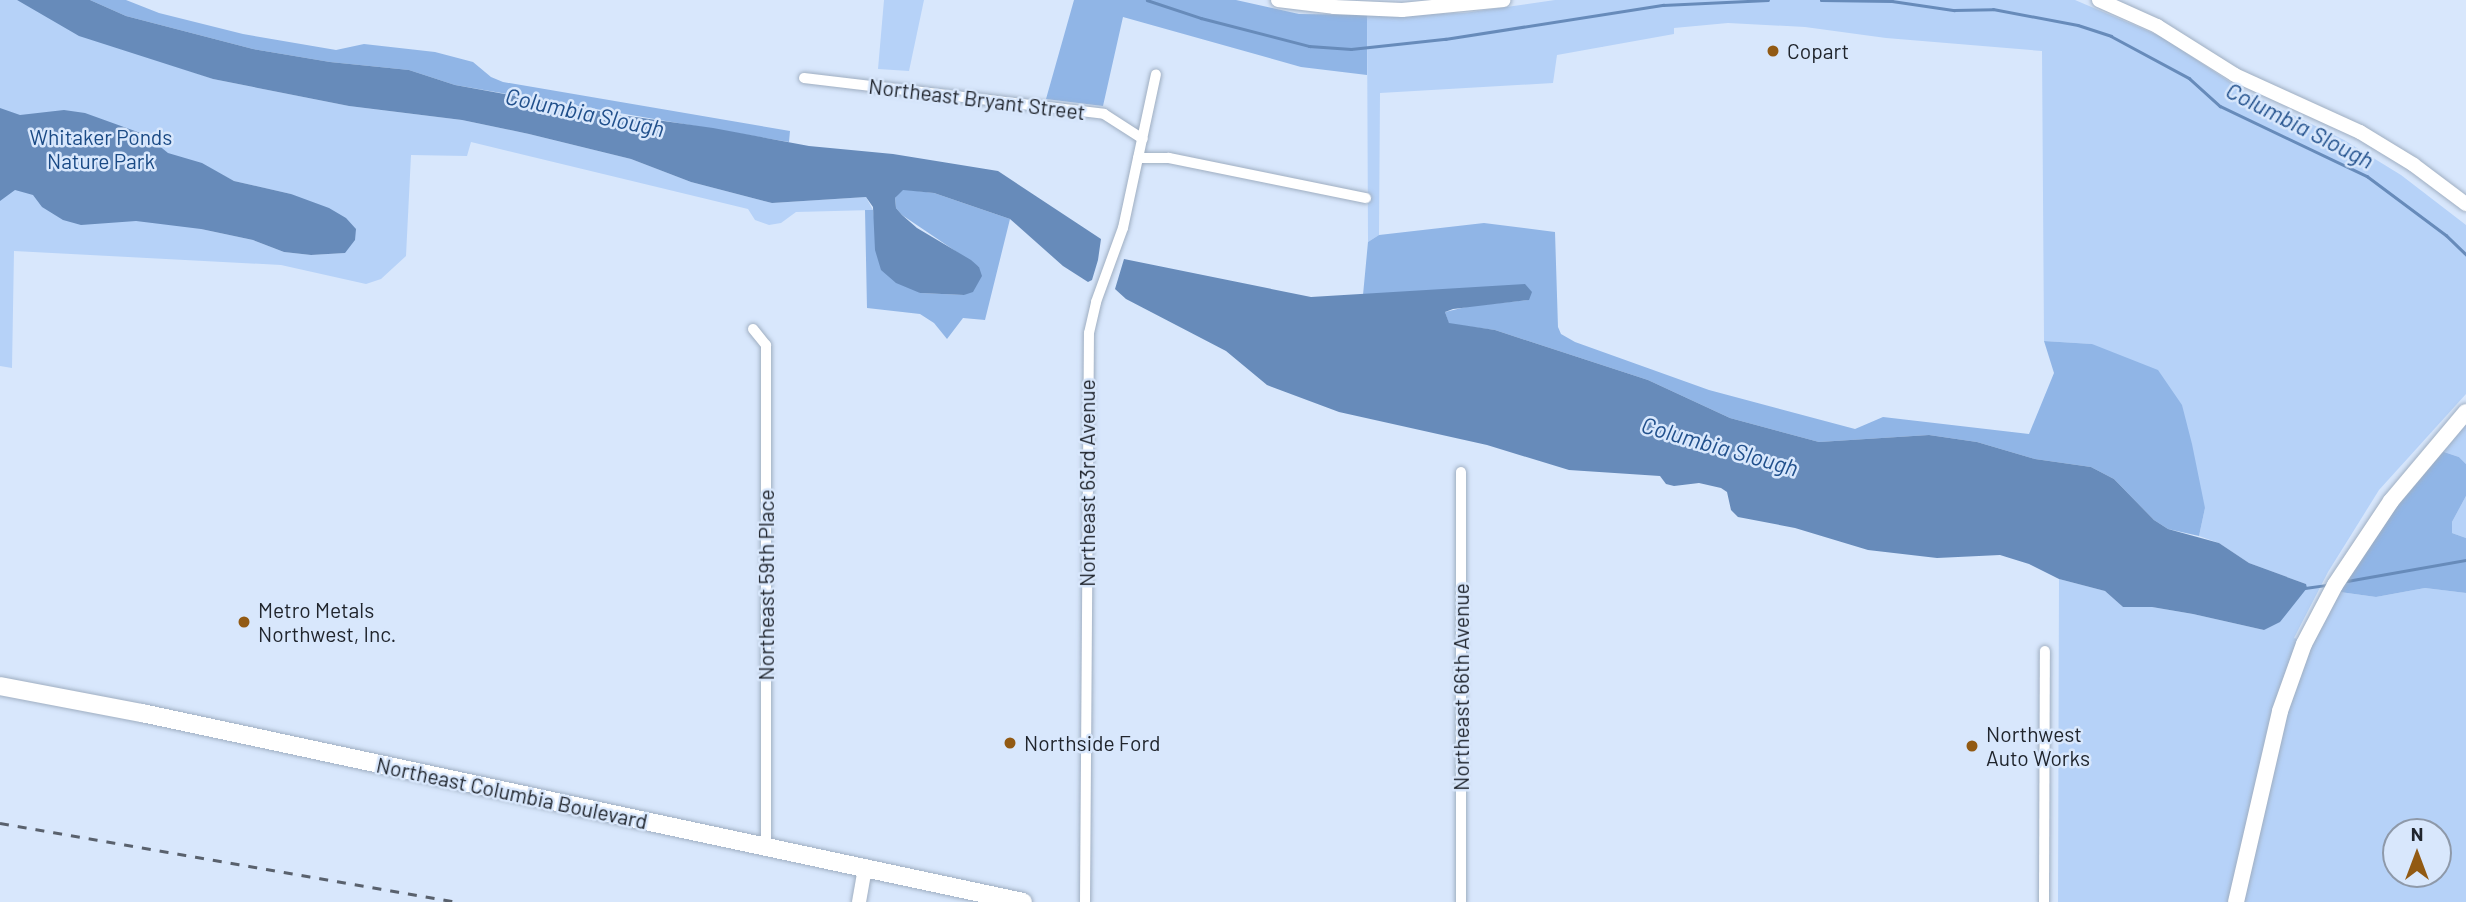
<!DOCTYPE html>
<html>
<head>
<meta charset="utf-8">
<style>
	body { margin:0 }
	#map { position:relative; width:2466px; height:902px; overflow:hidden; background:#d8e7fc; font-family:Barlow,sans-serif }
	div>[style] { position:absolute }
	[style*='--x'] { left:calc(var(--x)*1px); top:calc(var(--y)*1px); width:calc(var(--w)*1px); rotate:calc(var(--a)*1deg) }
	.green>* { inset:0; background:#b6d2f8 }
	.forest>* { inset:0; background:#90b5e6 }
	.water>* { inset:0; background:#678bba }
	.stream>* { height:2.5px; margin:-1.25px; padding:0 1.25px; transform-origin:1.25px; border-radius:1.25px; background:#678bba }
	.roads { filter:drop-shadow(0 0 2px #9faec1) drop-shadow(0 0 2px #9faec1) }
	.minor>* { height:10px; margin:-5px; padding:0 5px; transform-origin:5px; border-radius:5px; background:#fff }
	.tertiary>* { height:14px; margin:-7px; padding:0 7px; transform-origin:7px; border-radius:7px; background:#fff }
	.secondary>* { height:16px; margin:-8px; padding:0 8px; transform-origin:8px; border-radius:8px; background:#fff }
	.primary>* { height:18px; margin:-9px; padding:0 9px; transform-origin:9px; border-radius:9px; background:#fff }
	.rail>* { height:2.5px; margin-top:-1.25px; transform-origin:0; background:repeating-linear-gradient(90deg,#59616d 0 9px,transparent 0 18px) }
	.dots>* { width:19px; height:19px; translate:-50% -50%; box-sizing:border-box; border:4px solid #d8e7fc; border-radius:50% }
	span { translate:-50% -50%; white-space:nowrap; text-align:center; line-height:1.15; -webkit-text-stroke:5px #d8e7fc; paint-order:stroke }
	.poi-label { font-size:21px; color:#20252d }
	.left { translate:0 -50%; text-align:left }
	.street-label { font-size:21px; color:#20252d }
	.park-label { font-size:21px; color:#1a4a85 }
	.water-label { font-size:23px; color:#21508c; font-style:italic }
	.north { position:absolute; left:2382px; top:818px; width:70px; height:70px; box-sizing:border-box; background:#d8e7fc; border:2px solid #8e99a9; border-radius:50%; rotate:0deg; font-size:19px; font-weight:700; line-height:28px; text-align:center; color:#20252d }
	.north::after { content:''; display:block; margin:auto; width:24px; height:32px; background:#925a13; clip-path:polygon(50% 0,100% 100%,50% 72%,0 100%) }
</style>
</head>
<body>
<div id="map">
	<div class="green">
		<i style="clip-path:polygon(evenodd,0 0,17px 0,134px 52px,213px 79px,349px 106px,462px 120px,529px 134px,631px 159px,691px 182px,772px 203px,866px 197px,873px 210px,796px 212px,781px 223px,769px 225px,755px 220px,748px 209px,471px 142px,467px 156px,411px 155px,406px 256px,381px 279px,366px 284px,281px 265px,14px 251px,12px 368px,0 366px,0 0,202px 164px,234px 181px,291px 194px,345px 253px,311px 255px,284px 252px,253px 240px,201px 229px,202px 164px)"></i>
		<i style="clip-path:polygon(884px 0,924px 0,909px 71px,878px 69px)"></i>
		<i style="clip-path:polygon(evenodd,1555px 0,2075px 0,2162px 37px,2242px 90px,2344px 140px,2401px 175px,2466px 225px,2466px 394px,2379px 490px,2328px 572px,2294px 638px,2311px 643px,2340px 592px,2376px 597px,2425px 588px,2466px 593px,2466px 902px,2058px 902px,2059px 579px,2105px 591px,2123px 607px,2152px 607px,2193px 614px,2264px 630px,2306px 584px,2249px 563px,2219px 543px,2199px 536px,2205px 508px,2092px 344px,2044px 341px,2042px 51px,1886px 38px,1805px 27px,1728px 23px,1674px 28px,1674px 34px,1557px 55px,1553px 83px,1380px 93px,1379px 235px,1368px 242px,1367px 15px,1464px 13px,1555px 0,2396px 832px,2438px 832px,2438px 874px,2396px 874px,2396px 832px)"></i>
		<i style="clip-path:polygon(2466px 421px,2466px 464px,2459px 457px,2438px 450px)"></i>
		<i style="clip-path:polygon(2466px 496px,2466px 538px,2452px 533px,2452px 522px)"></i>
	</div>
	<div class="forest">
		<i style="clip-path:polygon(90px 0,126px 0,159px 13px,243px 34px,336px 50px,364px 44px,435px 52px,473px 62px,491px 77px,503px 82px,790px 131px,789px 142px,455px 85px,409px 70px,330px 62px,253px 49px,126px 16px)"></i>
		<i style="clip-path:polygon(1074px 0,1236px 0,1299px 14px,1367px 15px,1367px 75px,1301px 67px,1123px 17px,1103px 106px,1046px 99px)"></i>
		<i style="clip-path:polygon(902px 189px,934px 193px,1010px 219px,985px 320px,963px 318px,947px 339px,934px 323px,920px 314px,867px 308px,865px 210px,873px 210px,875px 224px,920px 293px,964px 295px,979px 267px,902px 215px,896px 208px,895px 198px)"></i>
		<i style="clip-path:polygon(1484px 223px,1555px 232px,1558px 327px,1561px 334px,1575px 342px,1709px 390px,1855px 429px,1883px 417px,2029px 434px,2054px 373px,2044px 341px,2092px 344px,2158px 370px,2182px 405px,2192px 444px,2205px 508px,2199px 536px,2168px 529px,2154px 520px,2114px 479px,2091px 467px,2035px 459px,1977px 442px,1929px 435px,1819px 442px,1730px 418px,1648px 380px,1495px 330px,1449px 324px,1445px 312px,1470px 306px,1528px 300px,1415px 293px,1363px 295px,1368px 242px,1379px 235px)"></i>
		<i style="clip-path:polygon(2438px 450px,2459px 457px,2466px 464px,2466px 496px,2452px 522px,2452px 533px,2466px 538px,2466px 593px,2425px 588px,2376px 597px,2340px 592px,2385px 521px)"></i>
	</div>
	<div class="water">
		<i style="clip-path:polygon(17px 0,90px 0,126px 16px,253px 49px,330px 62px,409px 70px,455px 85px,621px 115px,713px 128px,809px 146px,893px 154px,998px 171px,1101px 239px,1098px 260px,1092px 280px,1088px 282px,1063px 266px,1010px 219px,934px 193px,903px 190px,895px 198px,896px 208px,902px 215px,917px 228px,971px 260px,979px 267px,982px 276px,973px 292px,964px 295px,920px 293px,896px 283px,881px 270px,875px 250px,873px 207px,866px 197px,772px 203px,691px 182px,631px 159px,529px 134px,462px 120px,349px 106px,213px 79px,79px 36px)"></i>
		<i style="clip-path:polygon(0 108px,20px 115px,64px 110px,85px 113px,146px 135px,168px 153px,202px 163px,234px 181px,291px 194px,329px 208px,346px 218px,356px 229px,355px 240px,345px 253px,311px 255px,284px 252px,253px 240px,201px 229px,136px 221px,81px 225px,63px 220px,42px 207px,33px 195px,15px 190px,0 201px)"></i>
		<i style="clip-path:polygon(1124px 259px,1311px 297px,1525px 284px,1532px 292px,1529px 300px,1453px 309px,1445px 312px,1449px 323px,1495px 330px,1648px 380px,1730px 418px,1819px 442px,1929px 435px,1977px 442px,2035px 459px,2091px 467px,2114px 479px,2154px 520px,2168px 529px,2219px 543px,2249px 563px,2306px 584px,2307px 588px,2280px 622px,2264px 630px,2193px 614px,2152px 607px,2123px 607px,2105px 591px,2059px 579px,2029px 564px,2000px 555px,1937px 558px,1868px 550px,1795px 528px,1738px 517px,1731px 510px,1727px 492px,1721px 488px,1699px 483px,1674px 486px,1666px 484px,1660px 476px,1569px 470px,1487px 445px,1339px 412px,1267px 385px,1226px 351px,1126px 299px,1115px 289px)"></i>
	</div>
	<div class="stream">
		<i style="--x:1147;--y:0;--w:57;--a:18.4"></i>
		<i style="--x:1201;--y:18;--w:112;--a:14.5"></i>
		<i style="--x:1309;--y:46;--w:42;--a:4.1"></i>
		<i style="--x:1351;--y:49;--w:95;--a:-6.1"></i>
		<i style="--x:1445;--y:39;--w:221;--a:-8.9"></i>
		<i style="--x:1663;--y:5;--w:105;--a:-2.7"></i>
		<i style="--x:1821;--y:0;--w:71;--a:0.8"></i>
		<i style="--x:1892;--y:1;--w:63;--a:8.3"></i>
		<i style="--x:1954;--y:10;--w:39;--a:-1"></i>
		<i style="--x:1993;--y:9;--w:86;--a:10.7"></i>
		<i style="--x:2078;--y:25;--w:35;--a:18"></i>
		<i style="--x:2111;--y:36;--w:89;--a:28.3"></i>
		<i style="--x:2189;--y:78;--w:42;--a:42.1"></i>
		<i style="--x:2220;--y:106;--w:163;--a:25.5"></i>
		<i style="--x:2367;--y:176;--w:99;--a:36.8"></i>
		<i style="--x:2446;--y:235;--w:28;--a:44"></i>
		<i style="--x:2347;--y:581;--w:121;--a:-10"></i>
		<i style="--x:2305;--y:588;--w:22;--a:-8"></i>
	</div>
	<div class="roads">
		<div class="minor">
			<i style="--x:804;--y:78;--w:302;--a:6.8"></i>
			<i style="--x:1104;--y:114;--w:46;--a:32.7"></i>
			<i style="--x:1138;--y:158;--w:31;--a:0"></i>
			<i style="--x:1169;--y:158;--w:201;--a:11.5"></i>
			<i style="--x:753;--y:329;--w:21;--a:51"></i>
			<i style="--x:766;--y:345;--w:500;--a:90"></i>
			<i style="--x:1085;--y:902;--w:569;--a:-89.6"></i>
			<i style="--x:1089;--y:333;--w:32;--a:-77"></i>
			<i style="--x:1096;--y:302;--w:79;--a:-70"></i>
			<i style="--x:1123;--y:228;--w:157;--a:-77.9"></i>
			<i style="--x:1461;--y:902;--w:430;--a:-90"></i>
			<i style="--x:2044;--y:902;--w:251;--a:-89.8"></i>
		</div>
		<div class="tertiary">
			<i style="--x:1278;--y:0;--w:56;--a:7.1"></i>
			<i style="--x:1334;--y:7;--w:68;--a:2.5"></i>
			<i style="--x:1402;--y:10;--w:102;--a:-5.6"></i>
			<i style="--x:2099;--y:0;--w:64;--a:24.1"></i>
			<i style="--x:2157;--y:26;--w:92;--a:32.1"></i>
			<i style="--x:2235;--y:75;--w:137;--a:24.5"></i>
			<i style="--x:2360;--y:132;--w:63;--a:31.4"></i>
			<i style="--x:2414;--y:165;--w:65;--a:36.9"></i>
			<i style="--x:859;--y:902;--w:36;--a:-80"></i>
		</div>
		<div class="secondary">
			<i style="--x:2236;--y:902;--w:196;--a:-77"></i>
			<i style="--x:2280;--y:711;--w:71;--a:-70.3"></i>
			<i style="--x:2304;--y:644;--w:67;--a:-62.3"></i>
			<i style="--x:2335;--y:585;--w:101;--a:-56.3"></i>
			<i style="--x:2391;--y:501;--w:116;--a:-49.9"></i>
		</div>
		<div class="primary">
			<i style="--x:0;--y:686;--w:145;--a:10.8"></i>
			<i style="--x:142;--y:713;--w:901;--a:12.11"></i>
		</div>
	</div>
	<div class="rail">
		<i style="--x:0;--y:823;--w:463;--a:9.8"></i>
	</div>
	<div class="dots">
		<i style="left:1773px;top:51px;background:#925a13"></i>
		<i style="left:244px;top:622px;background:#925a13"></i>
		<i style="left:1010px;top:743px;background:#925a13"></i>
		<i style="left:1972px;top:746px;background:#925a13"></i>
	</div>
	<div class="poi-label">
		<span class="left" style="left:1787px;top:51px">Copart</span>
		<span class="left" style="left:258px;top:622px">Metro Metals<br>Northwest, Inc.</span>
		<span class="left" style="left:1986px;top:746px">Northwest<br>Auto Works</span>
		<span class="left" style="left:1024px;top:743px">Northside Ford</span>
	</div>
	<div class="street-label">
		<span style="left:977px;top:99px;rotate:7deg">Northeast Bryant Street</span>
		<span style="left:1087px;top:483px;rotate:-90deg">Northeast 63rd Avenue</span>
		<span style="left:766px;top:585px;rotate:-90deg">Northeast 59th Place</span>
		<span style="left:1461px;top:687px;rotate:-90deg">Northeast 66th Avenue</span>
		<span style="left:512px;top:793px;rotate:12deg">Northeast Columbia Boulevard</span>
	</div>
	<div class="park-label">
		<span style="left:101px;top:149px">Whitaker Ponds<br>Nature Park</span>
	</div>
	<div class="water-label">
		<span style="left:585px;top:112px;rotate:12deg">Columbia Slough</span>
		<span style="left:2300px;top:125px;rotate:27deg">Columbia Slough</span>
		<span style="left:1720px;top:446px;rotate:16deg">Columbia Slough</span>
	</div>
	<div class="north">N</div>
</div>
</body>
</html>
